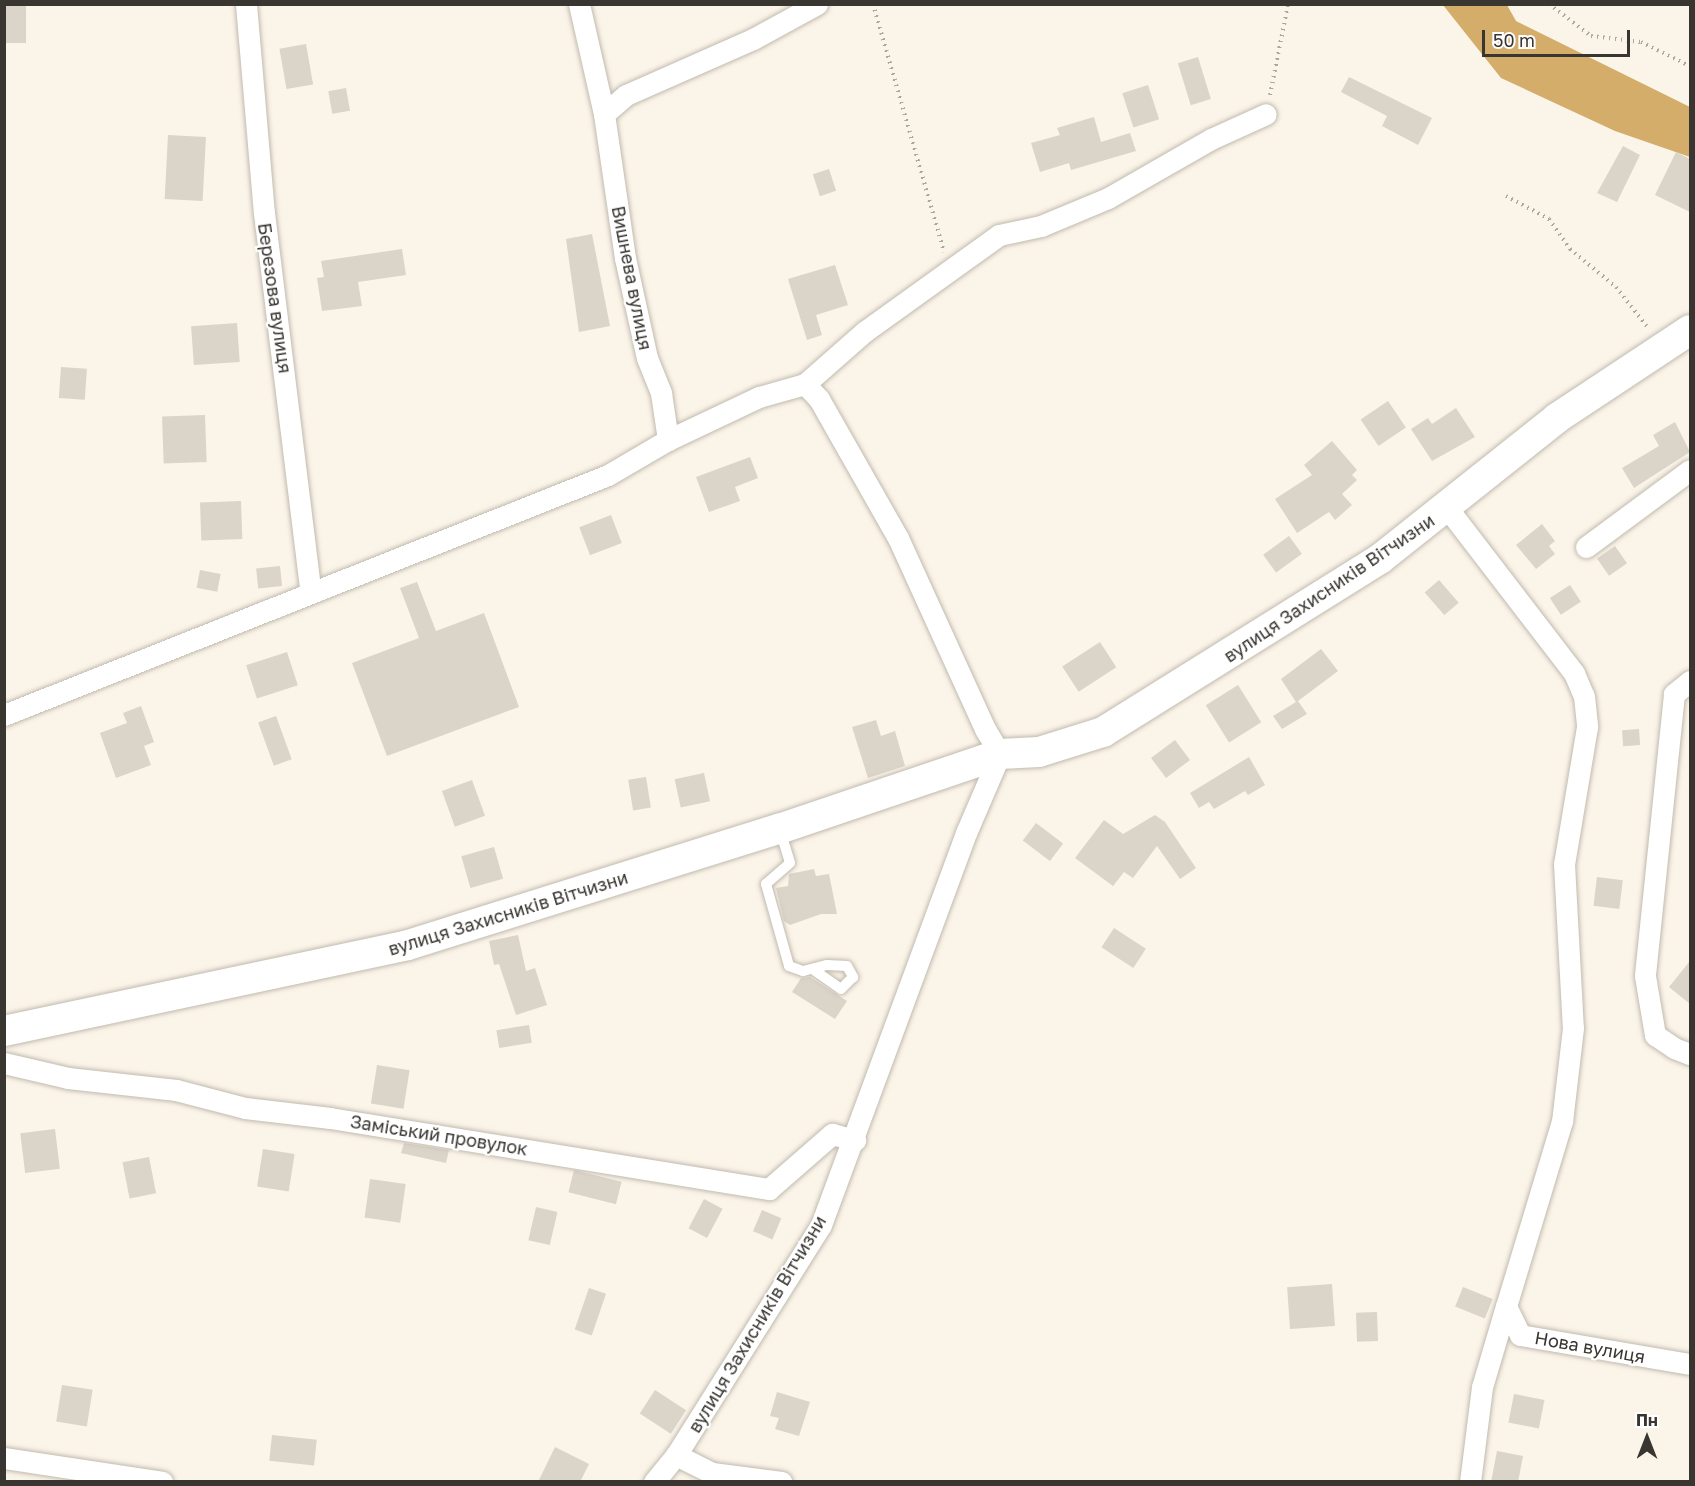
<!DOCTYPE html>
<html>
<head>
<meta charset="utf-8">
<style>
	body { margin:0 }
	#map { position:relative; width:1695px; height:1486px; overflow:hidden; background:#fbf4e8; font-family:"Golos Text",sans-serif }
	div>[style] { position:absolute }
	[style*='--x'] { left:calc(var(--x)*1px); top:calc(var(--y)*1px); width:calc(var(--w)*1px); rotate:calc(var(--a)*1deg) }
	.forest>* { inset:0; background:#d3ad69 }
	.building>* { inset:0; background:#dbd4c8; transform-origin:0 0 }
	.path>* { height:4px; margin-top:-2px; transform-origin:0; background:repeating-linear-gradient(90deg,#aca79e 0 1.5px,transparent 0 6px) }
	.roads { filter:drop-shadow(0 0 2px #c1baaf) drop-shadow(0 0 2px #c1baaf) }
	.lane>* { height:10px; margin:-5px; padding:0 5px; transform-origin:5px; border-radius:5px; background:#fff }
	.street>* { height:21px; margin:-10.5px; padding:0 10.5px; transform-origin:10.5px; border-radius:10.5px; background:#fff }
	.secondary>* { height:30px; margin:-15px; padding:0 15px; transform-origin:15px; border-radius:15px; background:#fff }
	span { translate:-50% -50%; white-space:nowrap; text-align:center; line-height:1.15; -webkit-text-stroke:4.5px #fff; paint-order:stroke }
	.street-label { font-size:18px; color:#393632 }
	.frame { position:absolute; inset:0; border:6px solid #393632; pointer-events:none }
	.north { position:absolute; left:1617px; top:1408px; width:60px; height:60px; -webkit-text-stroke:4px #fff; paint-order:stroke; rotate:0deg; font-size:16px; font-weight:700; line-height:24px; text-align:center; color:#393632 }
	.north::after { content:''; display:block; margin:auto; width:21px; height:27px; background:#393632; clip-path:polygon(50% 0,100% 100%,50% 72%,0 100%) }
	.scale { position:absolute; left:1482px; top:30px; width:148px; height:27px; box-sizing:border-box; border:3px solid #393632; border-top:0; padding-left:8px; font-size:18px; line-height:21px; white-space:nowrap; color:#393632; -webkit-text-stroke:4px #fff; paint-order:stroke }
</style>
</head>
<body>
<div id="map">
	<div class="forest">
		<i style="clip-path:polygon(1443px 5px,1507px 5px,1516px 21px,1690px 107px,1690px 157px,1615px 131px,1501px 78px)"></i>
	</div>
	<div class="building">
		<i style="left:4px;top:4px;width:22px;height:39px"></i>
		<i style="left:306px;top:44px;width:41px;height:27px;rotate:80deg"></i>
		<i style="left:1198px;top:57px;width:44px;height:21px;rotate:73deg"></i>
		<i style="clip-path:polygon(1349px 77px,1432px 118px,1418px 145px,1382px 126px,1387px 116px,1341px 92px)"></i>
		<i style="left:1148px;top:85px;width:36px;height:27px;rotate:72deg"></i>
		<i style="left:346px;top:88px;width:23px;height:18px;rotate:80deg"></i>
		<i style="clip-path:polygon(1094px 117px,1101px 142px,1130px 133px,1136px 151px,1071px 170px,1069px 163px,1040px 172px,1031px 143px,1060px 135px,1057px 128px)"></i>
		<i style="left:168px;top:135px;width:38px;height:64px;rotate:3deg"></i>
		<i style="clip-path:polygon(1623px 146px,1640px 155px,1617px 202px,1597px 193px)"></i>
		<i style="clip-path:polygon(1676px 152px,1690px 159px,1690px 212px,1655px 195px)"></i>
		<i style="left:829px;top:169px;width:23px;height:17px;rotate:72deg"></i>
		<i style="clip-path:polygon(592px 234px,610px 326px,579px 332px,566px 239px)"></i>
		<i style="clip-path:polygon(402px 249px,406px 275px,358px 282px,362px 306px,322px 311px,317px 278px,324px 277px,321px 261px)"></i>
		<i style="clip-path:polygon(835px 265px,848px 305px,816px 315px,822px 335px,807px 340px,788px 279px)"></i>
		<i style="left:237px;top:323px;width:39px;height:46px;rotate:86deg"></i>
		<i style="left:61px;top:367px;width:26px;height:31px;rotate:4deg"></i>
		<i style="left:1388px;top:401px;width:32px;height:33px;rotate:56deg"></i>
		<i style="clip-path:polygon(1456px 408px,1475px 437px,1432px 461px,1411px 429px,1428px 418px,1432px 424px)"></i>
		<i style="left:205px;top:415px;width:47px;height:43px;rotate:88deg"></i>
		<i style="clip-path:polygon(1675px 422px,1690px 452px,1634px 488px,1622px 468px,1659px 446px,1653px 435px)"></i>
		<i style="clip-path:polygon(1332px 441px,1357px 470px,1352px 475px,1357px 480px,1342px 494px,1352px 505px,1335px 520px,1329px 512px,1297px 533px,1275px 499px,1312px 475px,1304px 465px)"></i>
		<i style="clip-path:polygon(750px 457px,758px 478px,735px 487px,740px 501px,709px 512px,696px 477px)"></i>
		<i style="left:241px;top:501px;width:38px;height:41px;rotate:88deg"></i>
		<i style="left:611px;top:515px;width:30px;height:34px;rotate:69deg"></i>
		<i style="clip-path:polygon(1542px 524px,1555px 541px,1549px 546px,1555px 554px,1536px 569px,1516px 545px)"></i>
		<i style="left:1289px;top:536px;width:22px;height:32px;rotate:54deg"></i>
		<i style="left:1615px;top:546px;width:21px;height:22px;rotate:55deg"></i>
		<i style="left:280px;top:566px;width:20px;height:24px;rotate:84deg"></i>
		<i style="left:200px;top:570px;width:21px;height:18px;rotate:11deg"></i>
		<i style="left:1439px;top:580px;width:30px;height:19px;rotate:49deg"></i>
		<i style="clip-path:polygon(417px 582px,436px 631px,484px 613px,519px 707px,387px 756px,352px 663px,419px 638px,400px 588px)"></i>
		<i style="left:1570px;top:585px;width:20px;height:24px;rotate:57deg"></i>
		<i style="left:1100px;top:642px;width:30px;height:45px;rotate:57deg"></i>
		<i style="clip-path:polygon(1321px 649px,1338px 671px,1298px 701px,1307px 714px,1282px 729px,1273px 716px,1296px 702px,1281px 679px)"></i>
		<i style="left:287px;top:652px;width:35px;height:43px;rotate:72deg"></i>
		<i style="left:1238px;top:685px;width:44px;height:38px;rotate:58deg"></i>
		<i style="clip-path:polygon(141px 706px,154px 742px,144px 746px,151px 765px,116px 778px,100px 733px,127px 723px,123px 713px)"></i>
		<i style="left:276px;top:716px;width:46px;height:19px;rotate:70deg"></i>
		<i style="clip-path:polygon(876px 720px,881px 736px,895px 731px,905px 766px,868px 778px,852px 727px)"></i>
		<i style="left:1639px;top:729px;width:16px;height:17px;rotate:86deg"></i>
		<i style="left:1175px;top:740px;width:25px;height:30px;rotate:53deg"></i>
		<i style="clip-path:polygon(1249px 757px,1265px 785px,1248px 795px,1245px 791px,1214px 809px,1209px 802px,1199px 808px,1190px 793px)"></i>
		<i style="left:704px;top:773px;width:29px;height:30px;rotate:78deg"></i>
		<i style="left:646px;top:777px;width:31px;height:18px;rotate:81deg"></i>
		<i style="left:472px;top:780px;width:38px;height:32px;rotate:70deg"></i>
		<i style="clip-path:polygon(1155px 815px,1165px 822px,1196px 868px,1180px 879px,1157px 846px,1133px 878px,1124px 872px,1113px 886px,1075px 858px,1104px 820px,1123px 834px)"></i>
		<i style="left:1036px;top:823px;width:34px;height:22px;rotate:37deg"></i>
		<i style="left:494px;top:847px;width:33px;height:34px;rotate:74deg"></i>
		<i style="clip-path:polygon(814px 869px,816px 876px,829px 874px,837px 914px,821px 914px,790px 925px,784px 921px,776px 888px,788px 886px,789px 874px)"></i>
		<i style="left:1597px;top:877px;width:26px;height:29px;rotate:7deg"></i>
		<i style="left:1114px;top:928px;width:38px;height:23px;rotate:33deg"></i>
		<i style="clip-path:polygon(518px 935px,526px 971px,535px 968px,547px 1005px,516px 1015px,499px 964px,494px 965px,489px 941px)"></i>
		<i style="clip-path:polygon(1690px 961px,1690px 1004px,1669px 987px)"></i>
		<i style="clip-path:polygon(810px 977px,847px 1001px,835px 1019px,792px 992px,801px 978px)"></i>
		<i style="left:529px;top:1025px;width:18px;height:33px;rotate:81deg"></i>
		<i style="left:377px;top:1065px;width:33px;height:39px;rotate:9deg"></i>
		<i style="left:55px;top:1129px;width:40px;height:35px;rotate:83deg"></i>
		<i style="clip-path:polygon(404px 1143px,449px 1150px,446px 1163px,401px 1153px)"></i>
		<i style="left:263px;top:1149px;width:32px;height:38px;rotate:9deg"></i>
		<i style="left:149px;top:1157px;width:37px;height:27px;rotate:79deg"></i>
		<i style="left:574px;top:1170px;width:49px;height:23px;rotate:14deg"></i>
		<i style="left:370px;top:1179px;width:36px;height:39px;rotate:8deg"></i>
		<i style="left:704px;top:1199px;width:21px;height:33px;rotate:28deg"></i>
		<i style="left:536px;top:1207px;width:22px;height:34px;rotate:13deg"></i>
		<i style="left:762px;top:1210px;width:21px;height:23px;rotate:23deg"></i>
		<i style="left:1332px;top:1284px;width:42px;height:45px;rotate:86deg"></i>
		<i style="left:1463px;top:1287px;width:32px;height:21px;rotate:22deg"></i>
		<i style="left:589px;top:1288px;width:18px;height:44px;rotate:19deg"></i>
		<i style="left:1377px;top:1312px;width:29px;height:21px;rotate:88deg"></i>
		<i style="left:62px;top:1385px;width:31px;height:37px;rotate:9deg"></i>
		<i style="left:655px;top:1390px;width:37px;height:28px;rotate:33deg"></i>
		<i style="clip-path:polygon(777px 1392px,810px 1402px,799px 1436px,775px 1429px,779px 1418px,770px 1416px)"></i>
		<i style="left:1514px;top:1394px;width:31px;height:29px;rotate:11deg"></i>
		<i style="left:272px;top:1435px;width:45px;height:26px;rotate:6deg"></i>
		<i style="clip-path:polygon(555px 1447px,589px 1464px,580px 1482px,538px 1482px)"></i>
		<i style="clip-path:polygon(1497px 1451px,1523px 1456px,1518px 1482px,1491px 1482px)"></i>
	</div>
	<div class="path">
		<i style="--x:873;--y:4;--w:258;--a:74"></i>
		<i style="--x:1549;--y:4;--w:53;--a:37.3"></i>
		<i style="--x:1591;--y:36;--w:50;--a:6.8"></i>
		<i style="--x:1641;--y:42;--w:55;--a:26.1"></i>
		<i style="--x:1270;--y:95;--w:93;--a:-78.8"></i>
		<i style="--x:1506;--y:196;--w:49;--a:28.1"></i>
		<i style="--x:1549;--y:219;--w:37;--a:55"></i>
		<i style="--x:1570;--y:249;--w:60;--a:39.6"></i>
		<i style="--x:1616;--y:287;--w:53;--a:51.8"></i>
	</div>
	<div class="roads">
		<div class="lane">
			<i style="--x:780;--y:830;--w:34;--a:73"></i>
			<i style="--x:790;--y:863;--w:32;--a:139"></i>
			<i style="--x:766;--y:884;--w:85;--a:74.3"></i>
			<i style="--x:789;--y:966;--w:15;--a:20"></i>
			<i style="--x:803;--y:971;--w:25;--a:-14"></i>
			<i style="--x:827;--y:965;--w:20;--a:3"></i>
			<i style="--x:847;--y:966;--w:13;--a:61"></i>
			<i style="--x:853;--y:977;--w:17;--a:135"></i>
			<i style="--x:841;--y:989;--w:32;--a:-145"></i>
		</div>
		<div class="street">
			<i style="--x:246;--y:4;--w:210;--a:85.1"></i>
			<i style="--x:264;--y:213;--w:380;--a:83"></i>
			<i style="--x:579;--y:4;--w:113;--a:77.2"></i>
			<i style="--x:604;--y:114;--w:146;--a:81.7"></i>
			<i style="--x:625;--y:258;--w:102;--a:77.6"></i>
			<i style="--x:647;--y:358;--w:38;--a:68"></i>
			<i style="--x:661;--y:393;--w:48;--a:81.5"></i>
			<i style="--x:604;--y:114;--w:29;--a:-41"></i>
			<i style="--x:626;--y:95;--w:139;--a:-23.8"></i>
			<i style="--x:753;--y:39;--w:73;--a:-28.7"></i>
			<i style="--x:805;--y:384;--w:79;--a:-41.4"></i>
			<i style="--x:864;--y:332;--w:166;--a:-35.7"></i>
			<i style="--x:999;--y:235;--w:43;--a:-12.1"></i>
			<i style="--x:1041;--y:226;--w:73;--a:-22.7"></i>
			<i style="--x:1108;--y:198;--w:119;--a:-29.8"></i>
			<i style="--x:1211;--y:139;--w:60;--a:-24.4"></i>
			<i style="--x:1448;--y:509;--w:207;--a:52.5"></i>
			<i style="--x:1574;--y:673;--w:25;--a:67"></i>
			<i style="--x:1584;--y:696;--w:31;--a:84"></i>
			<i style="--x:1587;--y:727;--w:139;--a:99.5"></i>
			<i style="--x:1564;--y:864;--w:164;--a:86.9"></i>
			<i style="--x:1573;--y:1028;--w:94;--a:96.7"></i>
			<i style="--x:1562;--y:1121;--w:193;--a:106.8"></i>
			<i style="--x:1586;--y:547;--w:129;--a:-36.5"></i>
			<i style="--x:1690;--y:681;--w:21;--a:141"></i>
			<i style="--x:1674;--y:694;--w:283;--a:95.9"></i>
			<i style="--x:1645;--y:976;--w:60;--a:80.4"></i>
			<i style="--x:1655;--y:1035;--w:23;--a:34"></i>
			<i style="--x:1674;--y:1048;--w:17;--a:21"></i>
			<i style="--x:4;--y:715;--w:650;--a:-21.67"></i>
			<i style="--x:608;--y:475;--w:69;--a:-30.3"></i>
			<i style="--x:668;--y:440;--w:101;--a:-25.3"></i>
			<i style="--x:759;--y:397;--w:48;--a:-15.8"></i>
			<i style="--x:805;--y:384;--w:21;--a:47"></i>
			<i style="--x:819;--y:399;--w:160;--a:60.4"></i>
			<i style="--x:898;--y:538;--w:210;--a:65.5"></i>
			<i style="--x:985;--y:729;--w:29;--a:59"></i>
			<i style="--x:1000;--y:754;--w:86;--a:113.3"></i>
			<i style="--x:966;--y:833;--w:418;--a:110.3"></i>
			<i style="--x:821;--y:1225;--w:272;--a:122.2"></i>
			<i style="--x:676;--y:1455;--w:35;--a:129"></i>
			<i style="--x:4;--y:1063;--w:66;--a:13.2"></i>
			<i style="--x:68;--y:1078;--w:109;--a:6.3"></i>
			<i style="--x:176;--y:1090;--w:71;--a:14.6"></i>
			<i style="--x:245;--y:1108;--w:86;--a:6.7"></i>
			<i style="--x:330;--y:1118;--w:445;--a:9.2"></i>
			<i style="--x:769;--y:1189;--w:84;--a:-41.1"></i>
			<i style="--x:832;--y:1134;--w:24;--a:15"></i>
			<i style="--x:676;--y:1455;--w:40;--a:26.6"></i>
			<i style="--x:712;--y:1473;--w:70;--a:7.4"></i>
			<i style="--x:4;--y:1458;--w:160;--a:8.6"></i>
			<i style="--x:1470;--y:1482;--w:96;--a:-82.8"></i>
			<i style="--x:1482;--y:1387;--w:84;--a:-73.5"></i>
			<i style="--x:1506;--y:1306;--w:32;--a:64"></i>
			<i style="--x:1520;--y:1335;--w:172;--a:9.7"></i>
		</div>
		<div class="secondary">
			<i style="--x:4;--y:1031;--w:413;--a:-12"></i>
			<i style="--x:408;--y:945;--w:389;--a:-17.4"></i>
			<i style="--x:779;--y:829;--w:233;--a:-18.7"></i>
			<i style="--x:1000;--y:754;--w:39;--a:-3"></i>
			<i style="--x:1039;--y:752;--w:67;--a:-17.4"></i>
			<i style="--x:1103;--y:732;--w:327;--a:-32"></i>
			<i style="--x:1380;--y:559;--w:226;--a:-38.5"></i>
			<i style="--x:1557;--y:418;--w:159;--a:-33.5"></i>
		</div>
	</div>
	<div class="street-label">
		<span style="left:632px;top:278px;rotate:79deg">Вишнева вулиця</span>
		<span style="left:275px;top:298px;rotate:82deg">Березова вулиця</span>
		<span style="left:1329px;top:588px;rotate:-34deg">вулиця Захисників Вітчизни</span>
		<span style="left:508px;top:913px;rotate:-17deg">вулиця Захисників Вітчизни</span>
		<span style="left:439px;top:1135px;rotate:9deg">Заміський провулок</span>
		<span style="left:757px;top:1324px;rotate:-59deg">вулиця Захисників Вітчизни</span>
		<span style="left:1590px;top:1347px;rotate:10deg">Нова вулиця</span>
	</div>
	<div class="frame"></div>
	<div class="north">Пн</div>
	<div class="scale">50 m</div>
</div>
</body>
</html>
